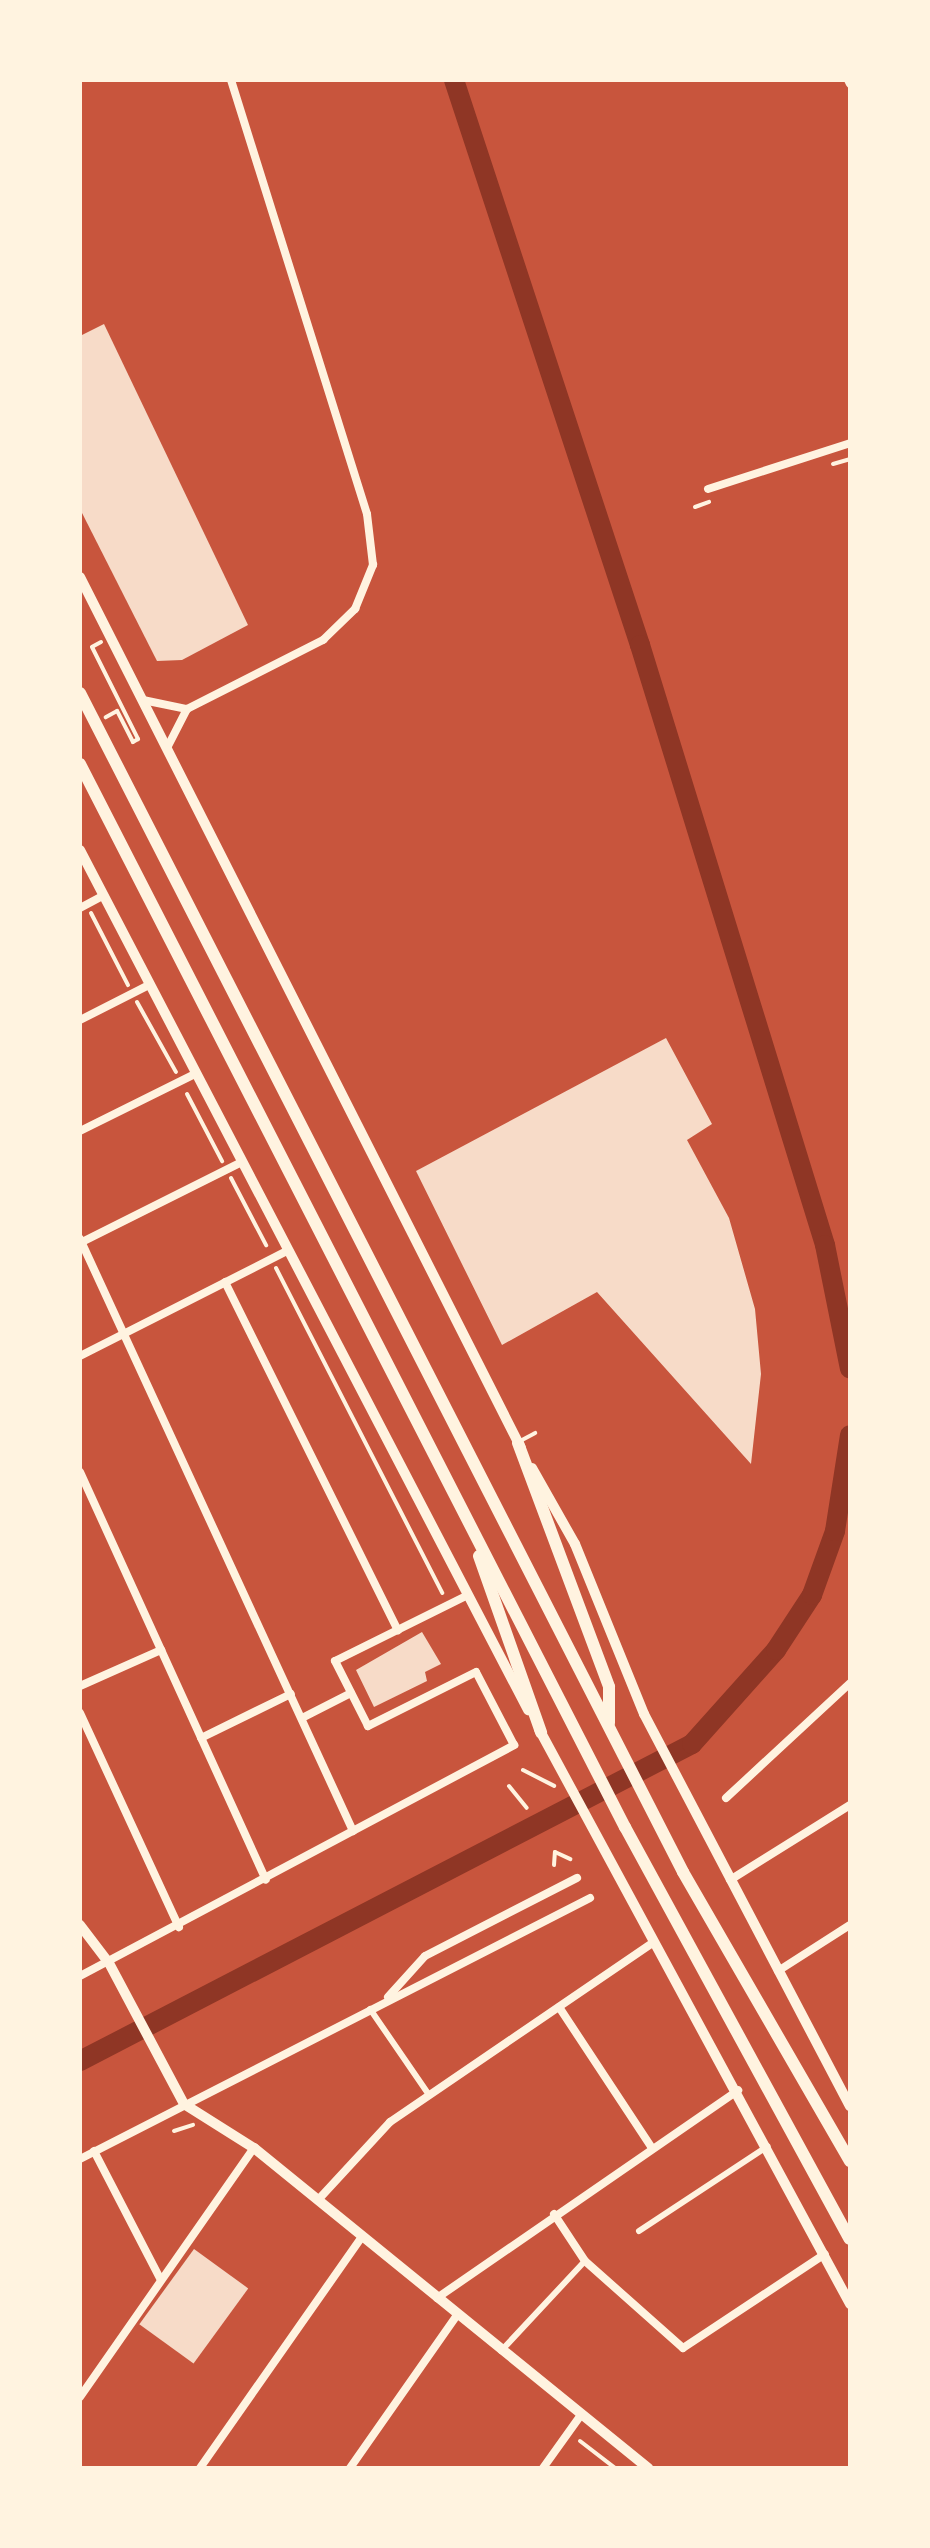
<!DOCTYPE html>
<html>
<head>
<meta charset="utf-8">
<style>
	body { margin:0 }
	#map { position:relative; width:930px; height:2548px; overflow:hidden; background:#c8553d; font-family:Barlow,sans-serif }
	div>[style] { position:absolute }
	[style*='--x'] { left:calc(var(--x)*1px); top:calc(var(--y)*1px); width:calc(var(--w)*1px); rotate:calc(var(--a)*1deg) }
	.canal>* { height:20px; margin:-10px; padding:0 10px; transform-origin:10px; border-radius:10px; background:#8f3625 }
	.building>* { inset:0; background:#f7dbc8; transform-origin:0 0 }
	.path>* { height:4px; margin:-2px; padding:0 2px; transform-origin:2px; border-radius:2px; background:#fff3e0 }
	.service>* { height:4px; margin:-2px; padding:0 2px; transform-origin:2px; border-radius:2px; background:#fff3e0 }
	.pedestrian>* { height:6px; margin:-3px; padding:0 3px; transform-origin:3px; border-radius:3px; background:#fff3e0 }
	.minor>* { height:8px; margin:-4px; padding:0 4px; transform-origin:4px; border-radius:4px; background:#fff3e0 }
	.tertiary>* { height:10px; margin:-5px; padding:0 5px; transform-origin:5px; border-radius:5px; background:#fff3e0 }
	.trunk>* { height:12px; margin:-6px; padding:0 6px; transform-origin:6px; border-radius:6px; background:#fff3e0 }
	span { translate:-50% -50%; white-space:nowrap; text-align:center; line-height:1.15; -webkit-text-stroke:10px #fff3e0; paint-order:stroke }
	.frame { position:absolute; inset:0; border:82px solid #fff3e0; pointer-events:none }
</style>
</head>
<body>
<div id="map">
	<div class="canal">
		<i style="--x:454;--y:80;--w:595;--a:71.78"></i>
		<i style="--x:640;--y:645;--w:628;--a:72.86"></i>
		<i style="--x:825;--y:1245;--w:126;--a:78.6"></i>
		<i style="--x:80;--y:2061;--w:689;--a:-27.38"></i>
		<i style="--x:692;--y:1744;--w:126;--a:-48.2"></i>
		<i style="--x:776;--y:1650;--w:66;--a:-56.8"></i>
		<i style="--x:812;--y:1595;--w:68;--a:-70.2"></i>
		<i style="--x:835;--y:1531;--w:97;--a:-81.1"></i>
	</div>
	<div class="building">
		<i style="clip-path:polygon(104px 324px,248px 625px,182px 660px,157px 661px,80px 509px,80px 336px)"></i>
		<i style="clip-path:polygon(666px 1038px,712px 1124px,687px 1140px,729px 1218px,755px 1309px,761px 1374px,751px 1464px,597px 1292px,502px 1345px,416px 1171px)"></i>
		<i style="clip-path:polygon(422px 1632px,441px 1664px,425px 1672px,427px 1681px,374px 1707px,356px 1670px)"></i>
		<i style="left:194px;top:2249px;width:67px;height:93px;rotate:36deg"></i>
	</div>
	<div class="path">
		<i style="--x:833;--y:464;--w:18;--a:-16"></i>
		<i style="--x:695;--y:507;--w:15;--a:-20"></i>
		<i style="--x:101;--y:642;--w:10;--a:151"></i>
		<i style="--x:92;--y:647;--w:103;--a:63.4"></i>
		<i style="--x:138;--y:739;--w:6;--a:149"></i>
		<i style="--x:133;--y:742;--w:35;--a:-117"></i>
		<i style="--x:117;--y:711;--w:13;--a:151"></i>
		<i style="--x:91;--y:913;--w:81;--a:62.8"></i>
		<i style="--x:137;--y:1002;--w:80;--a:60.9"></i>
		<i style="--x:187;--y:1094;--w:76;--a:62.4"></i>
		<i style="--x:231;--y:1178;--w:76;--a:62.4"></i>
		<i style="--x:276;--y:1268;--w:365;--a:62.9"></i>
		<i style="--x:523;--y:1770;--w:35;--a:27"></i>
		<i style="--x:509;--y:1786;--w:28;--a:51"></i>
		<i style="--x:554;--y:1865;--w:13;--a:-86"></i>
		<i style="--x:555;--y:1852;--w:17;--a:25"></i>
		<i style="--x:174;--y:2131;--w:20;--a:-18"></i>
		<i style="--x:580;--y:2441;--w:44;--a:37.6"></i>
	</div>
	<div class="service">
		<i style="--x:522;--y:1440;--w:15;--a:-28"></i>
	</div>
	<div class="pedestrian">
		<i style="--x:370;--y:2009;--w:104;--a:55.5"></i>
		<i style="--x:639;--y:2231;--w:154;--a:-33.4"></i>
		<i style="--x:501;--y:2351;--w:123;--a:-47"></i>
	</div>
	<div class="minor">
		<i style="--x:848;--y:80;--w:4;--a:63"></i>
		<i style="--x:708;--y:489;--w:149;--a:-17.9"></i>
		<i style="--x:143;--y:700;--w:45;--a:11.6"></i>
		<i style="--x:167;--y:748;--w:44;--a:-62.9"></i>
		<i style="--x:187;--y:709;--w:153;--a:-26.9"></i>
		<i style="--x:323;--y:640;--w:45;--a:-44.1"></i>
		<i style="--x:355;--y:609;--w:48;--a:-67.8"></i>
		<i style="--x:373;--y:565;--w:51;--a:-96.7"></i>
		<i style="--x:367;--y:514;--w:455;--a:-107.4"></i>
		<i style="--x:80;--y:908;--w:26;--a:-28"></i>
		<i style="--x:80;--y:1020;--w:77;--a:-26.9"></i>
		<i style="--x:80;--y:1131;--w:128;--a:-26.4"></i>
		<i style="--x:80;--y:1239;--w:652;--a:65.24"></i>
		<i style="--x:80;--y:1243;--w:179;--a:-26.6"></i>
		<i style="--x:225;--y:1282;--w:389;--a:63.6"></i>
		<i style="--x:80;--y:1356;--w:230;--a:-26.9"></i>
		<i style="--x:80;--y:1472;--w:448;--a:65.5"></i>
		<i style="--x:80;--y:1686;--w:89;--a:-24"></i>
		<i style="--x:80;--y:1713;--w:236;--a:65.2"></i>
		<i style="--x:302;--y:1718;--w:55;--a:-27"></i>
		<i style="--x:201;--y:1738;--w:100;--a:-26.1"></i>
		<i style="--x:726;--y:1798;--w:169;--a:-42.8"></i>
		<i style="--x:730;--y:1880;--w:142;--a:-32"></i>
		<i style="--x:778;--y:1971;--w:85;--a:-32.6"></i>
		<i style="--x:80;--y:1976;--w:492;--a:-28"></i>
		<i style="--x:514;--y:1745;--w:82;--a:-117.5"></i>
		<i style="--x:476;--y:1672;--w:121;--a:153.4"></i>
		<i style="--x:368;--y:1726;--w:73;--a:-116.9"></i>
		<i style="--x:335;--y:1661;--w:144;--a:-26.4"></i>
		<i style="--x:388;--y:1997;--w:55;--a:-47.9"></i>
		<i style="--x:425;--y:1956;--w:171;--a:-27.2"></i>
		<i style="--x:559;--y:2007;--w:169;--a:56.6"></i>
		<i style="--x:94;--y:2151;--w:145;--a:62.6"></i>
		<i style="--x:80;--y:2159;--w:573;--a:-27.1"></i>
		<i style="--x:318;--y:2200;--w:106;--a:-47.3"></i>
		<i style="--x:390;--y:2122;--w:317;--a:-34.3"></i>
		<i style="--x:554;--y:2214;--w:56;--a:56.6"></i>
		<i style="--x:585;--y:2261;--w:131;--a:41.6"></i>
		<i style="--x:683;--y:2348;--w:170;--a:-33.5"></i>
		<i style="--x:437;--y:2298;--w:366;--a:-34.6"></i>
		<i style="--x:80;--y:2397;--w:304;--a:-55.1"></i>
		<i style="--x:200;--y:2468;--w:282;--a:-55"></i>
		<i style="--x:350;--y:2468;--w:187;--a:-55"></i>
		<i style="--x:543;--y:2468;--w:65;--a:-54.4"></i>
	</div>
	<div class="tertiary">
		<i style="--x:80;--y:577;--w:976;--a:63.15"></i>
		<i style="--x:80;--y:850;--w:970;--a:62.48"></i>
		<i style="--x:532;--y:1468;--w:87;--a:60.5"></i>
		<i style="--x:575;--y:1544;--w:183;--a:67.9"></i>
		<i style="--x:644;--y:1714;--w:443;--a:62.3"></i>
		<i style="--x:539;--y:1729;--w:654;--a:61.59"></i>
		<i style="--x:80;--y:1925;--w:48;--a:52.7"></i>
		<i style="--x:109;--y:1963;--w:160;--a:62"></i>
		<i style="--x:184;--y:2104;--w:83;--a:32.2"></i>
		<i style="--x:254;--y:2148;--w:508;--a:39.08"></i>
	</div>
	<div class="trunk">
		<i style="--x:80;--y:693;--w:1324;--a:62.91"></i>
		<i style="--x:683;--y:1872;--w:334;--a:60"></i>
		<i style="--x:80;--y:764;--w:1195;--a:62.86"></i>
		<i style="--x:625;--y:1827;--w:469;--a:61.4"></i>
		<i style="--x:518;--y:1443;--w:260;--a:69.5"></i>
		<i style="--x:609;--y:1687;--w:36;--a:90"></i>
		<i style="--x:479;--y:1556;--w:187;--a:70.6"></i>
	</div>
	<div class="frame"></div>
</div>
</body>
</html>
